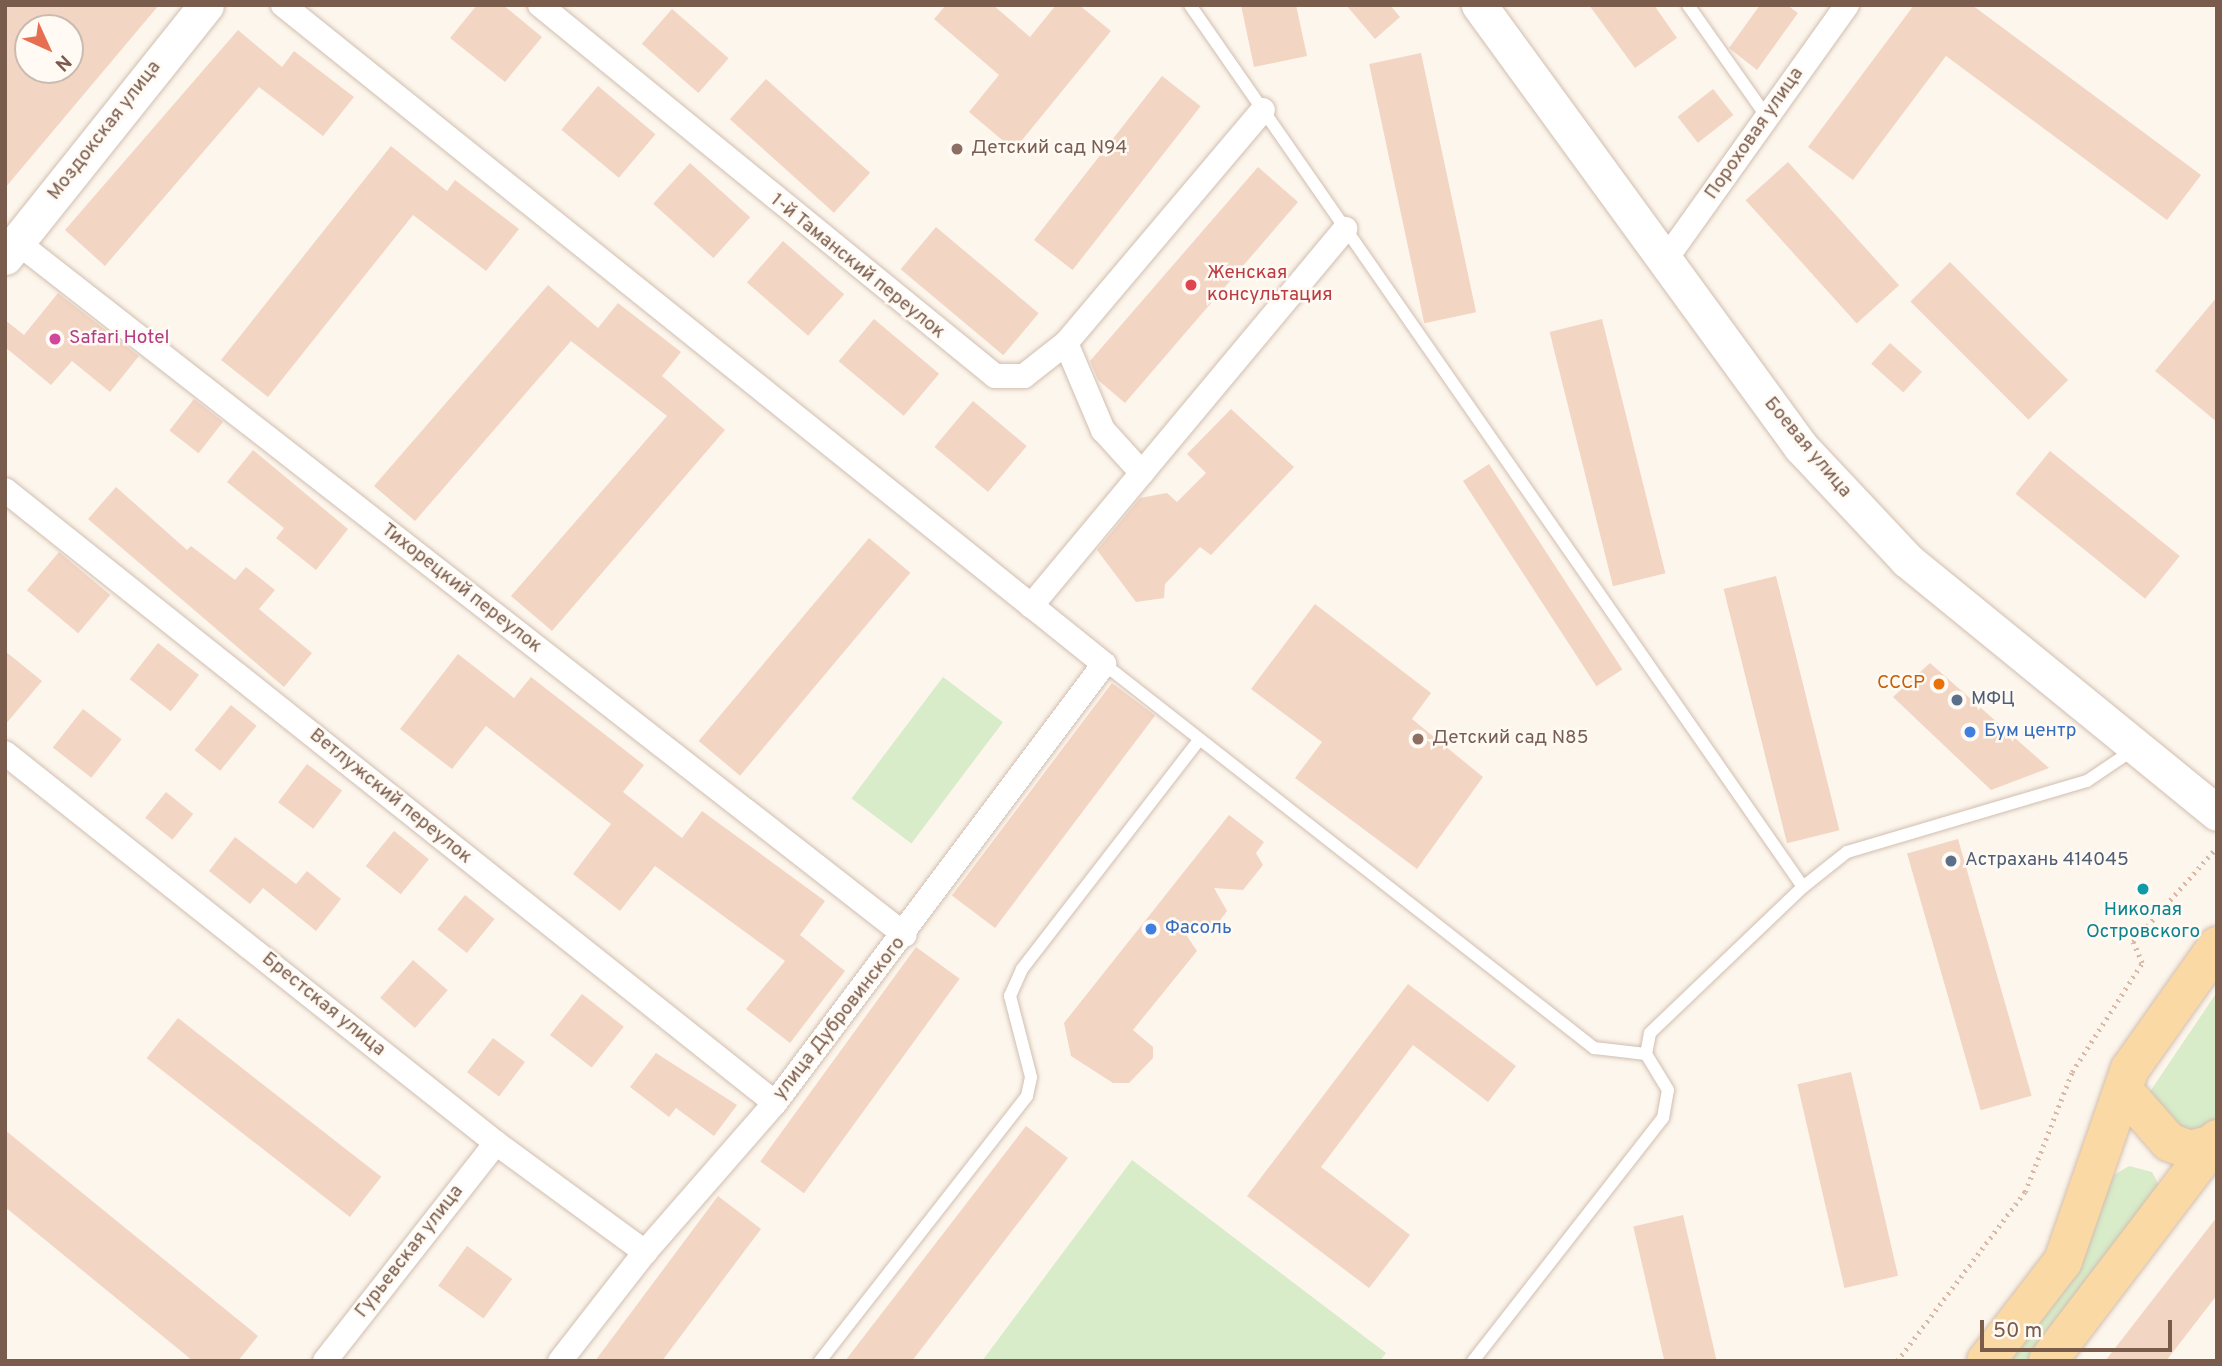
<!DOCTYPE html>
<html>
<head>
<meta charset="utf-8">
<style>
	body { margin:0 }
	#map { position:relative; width:2222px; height:1366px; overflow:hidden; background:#fdf6ec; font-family:Overpass,sans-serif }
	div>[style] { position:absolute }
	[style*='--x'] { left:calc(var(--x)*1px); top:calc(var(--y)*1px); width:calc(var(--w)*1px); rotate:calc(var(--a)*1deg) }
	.green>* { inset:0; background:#d8ecc9; transform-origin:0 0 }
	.building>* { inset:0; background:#f3d5c3; transform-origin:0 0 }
	.path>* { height:4.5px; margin-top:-2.25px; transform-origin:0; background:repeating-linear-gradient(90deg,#d9b8a5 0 2px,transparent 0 7px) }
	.roads { filter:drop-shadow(0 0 2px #d1beb0) drop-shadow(0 0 2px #d1beb0) }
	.lane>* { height:12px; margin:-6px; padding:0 6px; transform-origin:6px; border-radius:6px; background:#fff }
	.street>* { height:24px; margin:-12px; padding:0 12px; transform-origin:12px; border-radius:12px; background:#fff }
	.secondary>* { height:35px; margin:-17.5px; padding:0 17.5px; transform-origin:17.5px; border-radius:17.5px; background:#fff }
	.primary>* { height:38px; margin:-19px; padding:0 19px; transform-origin:19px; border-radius:19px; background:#fbd9a5 }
	.dots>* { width:19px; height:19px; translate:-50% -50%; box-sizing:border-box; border:4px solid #fffaf3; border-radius:50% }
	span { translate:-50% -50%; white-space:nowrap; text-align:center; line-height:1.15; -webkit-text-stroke:5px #fffaf3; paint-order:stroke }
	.street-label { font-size:19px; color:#7a5c4d }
	.education-label { font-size:19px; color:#785e54 }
	.left { translate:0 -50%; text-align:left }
	.health-label { font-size:19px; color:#be3a42 }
	.hotel-label { font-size:19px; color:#b23c85 }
	.food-label { font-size:19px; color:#c56008 }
	.right { translate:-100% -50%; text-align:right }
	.service-label { font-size:19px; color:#4e5e75 }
	.shop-label { font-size:19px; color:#366cbe }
	.culture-label { font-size:19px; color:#0d838f }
	.frame { position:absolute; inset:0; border:7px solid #7a5c4d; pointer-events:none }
	.north { position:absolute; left:14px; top:14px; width:70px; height:70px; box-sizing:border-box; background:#fffaf3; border:2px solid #cabbb1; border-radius:50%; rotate:135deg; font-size:19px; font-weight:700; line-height:28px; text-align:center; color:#7a5c4d }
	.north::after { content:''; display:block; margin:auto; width:24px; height:32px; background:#e76f51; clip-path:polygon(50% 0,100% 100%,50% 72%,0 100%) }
	.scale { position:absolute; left:1980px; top:1320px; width:192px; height:32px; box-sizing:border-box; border:4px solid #7a5c4d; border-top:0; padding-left:9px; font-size:21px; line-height:24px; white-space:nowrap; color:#7a5c4d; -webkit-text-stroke:5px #fffaf3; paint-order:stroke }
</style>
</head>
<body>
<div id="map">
	<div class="green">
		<i style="left:943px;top:677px;width:75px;height:152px;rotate:37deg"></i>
		<i style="clip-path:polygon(2217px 992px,2217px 1120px,2208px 1130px,2185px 1138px,2147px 1096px)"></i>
		<i style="clip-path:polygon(1132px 1160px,1386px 1353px,1380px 1361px,982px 1361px)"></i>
		<i style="clip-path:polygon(2129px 1166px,2152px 1172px,2160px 1187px,2040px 1361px,2001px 1361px,2071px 1271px,2114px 1175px)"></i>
	</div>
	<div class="building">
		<i style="clip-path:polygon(evenodd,5px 5px,159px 5px,5px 188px,5px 5px,28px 28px,70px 28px,70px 70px,28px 70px,28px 28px)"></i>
		<i style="clip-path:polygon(477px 5px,503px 5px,542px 37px,505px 82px,450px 38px)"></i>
		<i style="clip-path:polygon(946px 5px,993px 5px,1030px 37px,1056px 5px,1079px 5px,1111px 31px,1014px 150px,969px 112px,999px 75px,934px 19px)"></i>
		<i style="clip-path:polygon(1241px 5px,1296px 5px,1307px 56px,1254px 67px)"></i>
		<i style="clip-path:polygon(1346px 5px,1390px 5px,1400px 17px,1375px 39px)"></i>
		<i style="clip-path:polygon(1589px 5px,1654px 5px,1677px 38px,1635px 68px)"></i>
		<i style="clip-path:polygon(1760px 5px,1787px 5px,1798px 13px,1757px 70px,1729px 48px)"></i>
		<i style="clip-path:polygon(1914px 5px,1972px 5px,2201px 175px,2167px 220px,1946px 56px,1853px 180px,1808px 147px)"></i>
		<i style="left:672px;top:9px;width:75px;height:46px;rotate:41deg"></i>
		<i style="clip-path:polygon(238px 30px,282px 67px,294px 51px,354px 97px,323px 136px,259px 87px,105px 266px,65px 230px)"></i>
		<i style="left:1421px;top:53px;width:265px;height:53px;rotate:78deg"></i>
		<i style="left:1162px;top:76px;width:49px;height:208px;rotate:38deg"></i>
		<i style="left:766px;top:79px;width:140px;height:54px;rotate:42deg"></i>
		<i style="left:598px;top:86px;width:75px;height:57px;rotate:40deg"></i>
		<i style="left:1713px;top:89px;width:33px;height:45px;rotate:52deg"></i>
		<i style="clip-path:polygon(391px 146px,447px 191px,455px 180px,519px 229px,486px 271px,413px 215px,268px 397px,221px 360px)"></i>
		<i style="left:1788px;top:162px;width:166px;height:57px;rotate:48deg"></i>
		<i style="left:690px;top:163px;width:81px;height:55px;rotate:42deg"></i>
		<i style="clip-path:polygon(1258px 167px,1298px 202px,1125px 403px,1098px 380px,1090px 361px)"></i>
		<i style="left:936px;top:227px;width:134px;height:55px;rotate:40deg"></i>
		<i style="left:783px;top:241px;width:81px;height:55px;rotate:41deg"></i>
		<i style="left:1950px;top:262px;width:167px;height:56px;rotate:45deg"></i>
		<i style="clip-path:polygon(548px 285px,598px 328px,618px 303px,681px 352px,662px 376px,725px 430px,552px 631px,511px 596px,667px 416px,571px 341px,415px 521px,374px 486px)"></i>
		<i style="clip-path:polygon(58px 293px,139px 356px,110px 392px,72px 361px,51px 385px,5px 347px,5px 320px,24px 335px)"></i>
		<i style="clip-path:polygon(2217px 297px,2217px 422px,2155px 371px)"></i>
		<i style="left:874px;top:319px;width:85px;height:55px;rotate:40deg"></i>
		<i style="left:1602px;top:319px;width:262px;height:54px;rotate:76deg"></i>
		<i style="left:1890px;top:343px;width:43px;height:28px;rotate:42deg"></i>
		<i style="left:194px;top:399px;width:37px;height:40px;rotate:38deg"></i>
		<i style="left:973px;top:401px;width:70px;height:60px;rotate:40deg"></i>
		<i style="clip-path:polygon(1231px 409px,1294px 467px,1211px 555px,1200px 547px,1165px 584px,1164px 598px,1136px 602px,1097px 550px,1140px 498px,1167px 493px,1177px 502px,1206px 473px,1187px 454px)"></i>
		<i style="clip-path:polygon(253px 450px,348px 529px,316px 570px,276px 538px,284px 528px,227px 482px)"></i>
		<i style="left:2050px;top:451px;width:167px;height:55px;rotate:39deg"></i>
		<i style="left:1489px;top:464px;width:245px;height:31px;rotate:57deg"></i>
		<i style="clip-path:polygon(116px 487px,187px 550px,191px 546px,235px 580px,246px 567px,275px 590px,259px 609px,312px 653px,284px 687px,88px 519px)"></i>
		<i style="left:869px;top:538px;width:54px;height:265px;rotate:40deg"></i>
		<i style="left:59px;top:552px;width:67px;height:50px;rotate:40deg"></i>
		<i style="left:1776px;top:576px;width:262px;height:54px;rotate:76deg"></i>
		<i style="clip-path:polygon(1315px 604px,1431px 693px,1412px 719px,1483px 777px,1417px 869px,1295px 778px,1322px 742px,1251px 689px)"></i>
		<i style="left:158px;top:643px;width:52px;height:46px;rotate:38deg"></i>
		<i style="clip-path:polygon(5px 651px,42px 681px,5px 725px)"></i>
		<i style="clip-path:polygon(458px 654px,514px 698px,531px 677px,644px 765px,623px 792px,682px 838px,702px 811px,825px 901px,800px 935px,845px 971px,790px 1043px,746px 1009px,785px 961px,655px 866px,620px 911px,573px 874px,611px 824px,486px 726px,452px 769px,400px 729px)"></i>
		<i style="clip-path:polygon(1930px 663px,2049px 768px,1991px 790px,1893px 697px)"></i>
		<i style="left:1112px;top:683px;width:54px;height:266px;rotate:37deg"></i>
		<i style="left:231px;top:705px;width:33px;height:58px;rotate:39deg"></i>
		<i style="left:83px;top:709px;width:49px;height:49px;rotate:38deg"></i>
		<i style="left:307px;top:764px;width:44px;height:48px;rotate:37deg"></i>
		<i style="left:166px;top:792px;width:35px;height:33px;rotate:39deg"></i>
		<i style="clip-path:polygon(1229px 815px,1264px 842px,1256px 853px,1263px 865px,1243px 890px,1214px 888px,1227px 911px,1215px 927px,1178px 923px,1197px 951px,1133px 1030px,1153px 1047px,1153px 1058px,1129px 1083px,1113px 1083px,1071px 1056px,1064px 1023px)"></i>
		<i style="left:394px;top:831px;width:45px;height:45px;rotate:39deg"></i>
		<i style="clip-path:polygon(235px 837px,296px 884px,307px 871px,341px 899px,316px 931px,263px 888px,250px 904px,209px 871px)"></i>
		<i style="left:1958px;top:839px;width:267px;height:53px;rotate:74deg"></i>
		<i style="left:465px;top:895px;width:38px;height:44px;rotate:39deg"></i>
		<i style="left:916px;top:947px;width:54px;height:265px;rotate:36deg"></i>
		<i style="left:413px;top:960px;width:46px;height:50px;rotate:41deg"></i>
		<i style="clip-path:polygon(1408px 984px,1516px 1066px,1488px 1102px,1413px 1045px,1321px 1167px,1410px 1235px,1369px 1288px,1247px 1196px)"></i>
		<i style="left:582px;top:994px;width:53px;height:52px;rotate:38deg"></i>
		<i style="left:178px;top:1018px;width:258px;height:51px;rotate:38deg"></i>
		<i style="left:493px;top:1038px;width:40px;height:43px;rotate:37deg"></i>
		<i style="clip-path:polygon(656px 1053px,737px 1105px,714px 1136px,676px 1108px,669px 1117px,630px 1087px)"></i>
		<i style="left:1851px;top:1072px;width:209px;height:55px;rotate:77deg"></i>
		<i style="clip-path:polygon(1026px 1126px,1068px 1158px,912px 1361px,845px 1361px)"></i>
		<i style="clip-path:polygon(5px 1130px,258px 1336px,238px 1361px,193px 1361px,5px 1207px)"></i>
		<i style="clip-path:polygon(718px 1196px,761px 1229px,662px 1361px,595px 1361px)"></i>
		<i style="left:1683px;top:1215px;width:150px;height:51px;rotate:77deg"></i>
		<i style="clip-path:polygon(2217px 1217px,2217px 1295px,2166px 1361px,2105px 1361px)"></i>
		<i style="left:467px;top:1246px;width:56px;height:49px;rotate:36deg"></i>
	</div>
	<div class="path">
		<i style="--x:1897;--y:1361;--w:212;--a:-52.9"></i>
		<i style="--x:2025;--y:1192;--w:129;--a:-68.6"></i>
		<i style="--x:2072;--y:1072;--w:130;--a:-57.3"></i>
		<i style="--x:2142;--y:963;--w:23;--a:-113"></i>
		<i style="--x:2133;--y:942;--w:127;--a:-48.5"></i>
	</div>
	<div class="roads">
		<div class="lane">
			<i style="--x:1190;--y:5;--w:1074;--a:55.2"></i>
			<i style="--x:1688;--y:5;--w:137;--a:54.8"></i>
			<i style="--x:1104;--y:664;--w:623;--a:38.08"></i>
			<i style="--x:1594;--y:1048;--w:52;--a:6.6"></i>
			<i style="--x:820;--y:1361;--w:336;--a:-52"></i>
			<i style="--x:1027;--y:1096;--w:19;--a:-78"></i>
			<i style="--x:1031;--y:1077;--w:84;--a:-104.5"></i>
			<i style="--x:1010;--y:996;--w:30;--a:-66"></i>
			<i style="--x:1022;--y:969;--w:289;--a:-52.3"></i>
			<i style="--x:1473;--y:1361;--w:308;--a:-52"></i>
			<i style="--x:1663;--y:1118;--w:28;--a:-80"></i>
			<i style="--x:1668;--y:1090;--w:42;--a:-121.4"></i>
			<i style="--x:1646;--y:1054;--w:21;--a:-79"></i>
			<i style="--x:1650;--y:1033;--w:211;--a:-43.7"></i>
			<i style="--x:1803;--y:887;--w:56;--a:-38.5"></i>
			<i style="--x:1847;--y:852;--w:250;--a:-16.5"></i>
			<i style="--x:2087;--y:781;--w:55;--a:-34"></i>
		</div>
		<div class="street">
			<i style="--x:283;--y:5;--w:1053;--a:38.75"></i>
			<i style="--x:1104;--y:664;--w:549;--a:126.85"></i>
			<i style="--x:775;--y:1103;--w:198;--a:131.1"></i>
			<i style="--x:645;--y:1252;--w:138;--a:127.9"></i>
			<i style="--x:540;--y:5;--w:587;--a:39.19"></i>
			<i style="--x:995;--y:376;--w:29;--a:0"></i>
			<i style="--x:1024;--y:376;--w:53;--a:-38.2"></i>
			<i style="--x:1066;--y:343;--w:95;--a:67"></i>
			<i style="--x:1103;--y:430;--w:58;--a:47.8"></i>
			<i style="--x:17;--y:242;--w:1126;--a:37.97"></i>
			<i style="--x:1663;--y:263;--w:317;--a:-54.5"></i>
			<i style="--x:1066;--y:343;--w:305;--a:-49.8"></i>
			<i style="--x:5;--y:490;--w:984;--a:38.52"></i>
			<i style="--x:1031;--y:606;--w:491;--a:-50.2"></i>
			<i style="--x:5;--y:753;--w:627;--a:38.46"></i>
			<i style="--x:496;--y:1143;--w:185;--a:36.2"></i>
			<i style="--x:325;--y:1361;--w:277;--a:-51.9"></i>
		</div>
		<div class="secondary">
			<i style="--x:1479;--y:5;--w:547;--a:53.93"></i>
			<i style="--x:1801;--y:447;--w:155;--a:46.8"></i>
			<i style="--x:1907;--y:560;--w:400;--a:39.2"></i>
			<i style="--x:5;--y:257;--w:322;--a:-51.4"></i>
		</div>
		<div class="primary">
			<i style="--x:2125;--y:1092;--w:67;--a:48.7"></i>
			<i style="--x:2169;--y:1142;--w:22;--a:21"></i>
			<i style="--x:2190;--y:1150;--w:24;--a:-15"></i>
			<i style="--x:1986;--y:1361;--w:126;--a:-52.4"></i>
			<i style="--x:2063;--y:1261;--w:203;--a:-70.8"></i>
			<i style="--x:2130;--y:1069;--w:151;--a:-54.7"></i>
			<i style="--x:2048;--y:1361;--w:279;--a:-52.7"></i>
		</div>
	</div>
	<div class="dots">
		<i style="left:957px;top:149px;background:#8d6e63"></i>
		<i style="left:1191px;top:285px;background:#e0444e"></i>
		<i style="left:55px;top:339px;background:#d1479c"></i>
		<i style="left:1939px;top:684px;background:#e8710a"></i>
		<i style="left:1957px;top:700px;background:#5c6f8a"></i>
		<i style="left:1970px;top:732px;background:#3f7fe0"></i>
		<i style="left:1418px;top:739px;background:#8d6e63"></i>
		<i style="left:1951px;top:861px;background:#5c6f8a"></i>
		<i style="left:2143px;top:889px;background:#0f9aa8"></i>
		<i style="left:1151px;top:929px;background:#3f7fe0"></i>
	</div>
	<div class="street-label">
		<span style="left:105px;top:131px;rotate:-52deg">Моздокская улица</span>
		<span style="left:1755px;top:134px;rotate:-55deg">Пороховая улица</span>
		<span style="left:857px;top:267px;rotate:39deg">1-й Таманский переулок</span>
		<span style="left:1807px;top:448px;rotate:50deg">Боевая улица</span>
		<span style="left:461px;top:589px;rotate:38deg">Тихорецкий переулок</span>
		<span style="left:390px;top:797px;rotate:39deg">Ветлужский переулок</span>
		<span style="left:323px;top:1005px;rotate:39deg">Брестская улица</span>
		<span style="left:840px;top:1019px;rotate:-52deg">улица Дубровинского</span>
		<span style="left:410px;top:1252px;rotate:-52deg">Гурьевская улица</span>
	</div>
	<div class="education-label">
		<span class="left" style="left:971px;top:149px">Детский сад N94</span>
		<span class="left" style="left:1432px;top:739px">Детский сад N85</span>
	</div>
	<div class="health-label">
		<span class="left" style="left:1207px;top:285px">Женская<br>консультация</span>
	</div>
	<div class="hotel-label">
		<span class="left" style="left:69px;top:339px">Safari Hotel</span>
	</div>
	<div class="food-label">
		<span class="right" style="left:1925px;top:684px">СССР</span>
	</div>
	<div class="service-label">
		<span class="left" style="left:1971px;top:700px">МФЦ</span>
		<span class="left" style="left:1965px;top:861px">Астрахань 414045</span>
	</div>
	<div class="shop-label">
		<span class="left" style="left:1984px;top:732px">Бум центр</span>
		<span class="left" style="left:1165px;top:929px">Фасоль</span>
	</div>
	<div class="culture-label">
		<span style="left:2143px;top:922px">Николая<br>Островского</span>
	</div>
	<div class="frame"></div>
	<div class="north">N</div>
	<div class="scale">50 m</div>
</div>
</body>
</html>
